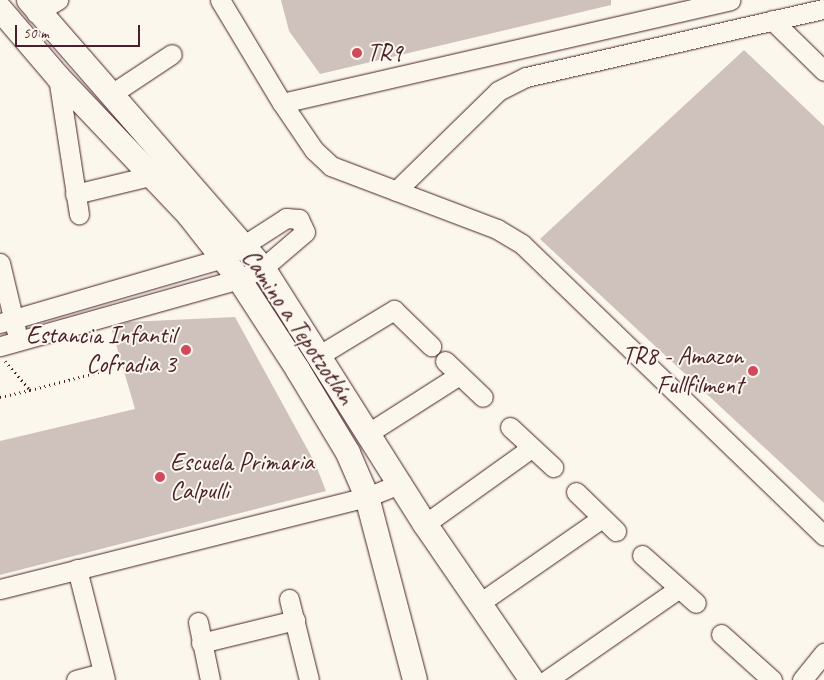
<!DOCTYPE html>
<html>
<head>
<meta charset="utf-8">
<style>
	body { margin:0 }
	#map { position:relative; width:824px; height:680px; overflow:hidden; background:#fbf7ec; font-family:Caveat,sans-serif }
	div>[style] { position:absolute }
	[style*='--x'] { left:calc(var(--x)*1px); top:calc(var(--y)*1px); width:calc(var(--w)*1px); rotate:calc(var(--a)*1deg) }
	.building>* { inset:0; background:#cfc2bc }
	.path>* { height:3px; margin-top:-1.5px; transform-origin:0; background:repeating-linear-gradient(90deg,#4a1f2b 0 1px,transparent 0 5px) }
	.roads { filter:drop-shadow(0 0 1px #4a1f2b) drop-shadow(0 0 1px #4a1f2b) }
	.minor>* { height:19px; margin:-9.5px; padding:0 9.5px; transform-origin:9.5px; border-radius:9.5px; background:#fbf7ec }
	.major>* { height:24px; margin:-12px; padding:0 12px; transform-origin:12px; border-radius:12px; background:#fbf7ec }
	.dots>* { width:14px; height:14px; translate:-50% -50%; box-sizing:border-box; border:2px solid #fbf7ec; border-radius:50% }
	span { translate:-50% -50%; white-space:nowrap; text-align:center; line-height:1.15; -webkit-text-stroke:4px #fbf7ec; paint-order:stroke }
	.poi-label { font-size:25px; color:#4a1f2b }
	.left { translate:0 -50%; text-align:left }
	.right { translate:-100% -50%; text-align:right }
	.street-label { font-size:25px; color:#4a1f2b }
	.scale { position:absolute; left:15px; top:25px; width:125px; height:22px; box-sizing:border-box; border:2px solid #4a1f2b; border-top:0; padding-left:6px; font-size:15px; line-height:18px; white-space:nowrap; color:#4a1f2b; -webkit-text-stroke:4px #fbf7ec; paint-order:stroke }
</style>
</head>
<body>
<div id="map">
	<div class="building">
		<i style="clip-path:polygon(281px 0,611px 0,611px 5px,320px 74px,289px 31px)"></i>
		<i style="clip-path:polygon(744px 50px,824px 126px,824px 503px,540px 239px)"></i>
		<i style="clip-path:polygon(235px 317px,315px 463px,326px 491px,0 575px,0 441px,135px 409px,111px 327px,129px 322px)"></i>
	</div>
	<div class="path">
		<i style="--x:5;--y:361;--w:38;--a:49"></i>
		<i style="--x:30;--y:390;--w:87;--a:-14.7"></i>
		<i style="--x:0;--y:397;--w:31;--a:-13"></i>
	</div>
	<div class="roads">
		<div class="minor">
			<i style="--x:220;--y:0;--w:120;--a:59"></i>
			<i style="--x:282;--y:103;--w:57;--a:55.8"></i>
			<i style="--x:314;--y:150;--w:23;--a:43"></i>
			<i style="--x:331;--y:166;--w:178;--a:20.8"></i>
			<i style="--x:497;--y:229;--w:29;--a:31"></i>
			<i style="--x:522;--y:244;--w:420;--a:44"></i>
			<i style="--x:36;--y:13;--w:26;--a:-31"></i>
			<i style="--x:772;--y:20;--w:73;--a:44.4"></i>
			<i style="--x:58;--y:77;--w:139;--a:81.3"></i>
			<i style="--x:110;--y:95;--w:74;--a:-33.5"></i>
			<i style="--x:282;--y:103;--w:460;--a:-12.9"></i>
			<i style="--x:396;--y:191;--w:143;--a:-44.4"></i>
			<i style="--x:498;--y:91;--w:31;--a:-27"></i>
			<i style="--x:526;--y:77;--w:306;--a:-12.9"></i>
			<i style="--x:75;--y:194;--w:77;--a:-13.5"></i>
			<i style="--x:0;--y:263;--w:69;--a:76.6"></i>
			<i style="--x:0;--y:323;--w:233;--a:-16.2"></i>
			<i style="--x:224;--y:258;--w:74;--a:-32.8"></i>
			<i style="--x:286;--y:218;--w:13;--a:4"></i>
			<i style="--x:299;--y:219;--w:14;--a:65"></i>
			<i style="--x:305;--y:232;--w:55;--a:139.4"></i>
			<i style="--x:263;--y:268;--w:26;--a:155"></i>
			<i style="--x:239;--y:279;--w:248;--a:164.3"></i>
			<i style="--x:318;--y:356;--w:89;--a:-31.2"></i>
			<i style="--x:394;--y:310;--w:52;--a:44.2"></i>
			<i style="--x:445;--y:361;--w:52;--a:43.5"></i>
			<i style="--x:510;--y:427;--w:59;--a:42.9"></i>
			<i style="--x:370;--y:432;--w:106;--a:-32.6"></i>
			<i style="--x:576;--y:492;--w:56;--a:44.3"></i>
			<i style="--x:425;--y:524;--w:130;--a:-35.6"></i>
			<i style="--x:642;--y:555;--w:72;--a:41.6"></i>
			<i style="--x:77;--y:569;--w:114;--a:75.8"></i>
			<i style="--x:0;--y:589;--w:378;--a:-14.1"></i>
			<i style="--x:367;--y:497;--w:35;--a:-22"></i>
			<i style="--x:289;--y:599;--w:83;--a:76.1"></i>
			<i style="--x:481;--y:602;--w:147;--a:-34.8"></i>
			<i style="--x:198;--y:622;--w:59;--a:78.3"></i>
			<i style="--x:721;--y:634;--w:69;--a:42"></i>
			<i style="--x:201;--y:643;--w:97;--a:-13.7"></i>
			<i style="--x:76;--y:680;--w:28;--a:-15"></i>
			<i style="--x:547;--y:680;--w:160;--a:-34.8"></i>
			<i style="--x:802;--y:680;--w:35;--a:-51"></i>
		</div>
		<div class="major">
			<i style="--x:29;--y:0;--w:356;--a:48.9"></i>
			<i style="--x:263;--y:268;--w:303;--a:57.7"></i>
			<i style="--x:425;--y:524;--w:189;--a:55.6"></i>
			<i style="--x:0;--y:9;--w:89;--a:49.5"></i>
			<i style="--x:58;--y:77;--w:190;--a:46.5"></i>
			<i style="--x:189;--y:215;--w:81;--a:52"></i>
			<i style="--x:239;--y:279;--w:108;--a:57"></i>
			<i style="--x:298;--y:370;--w:97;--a:58.9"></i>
			<i style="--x:348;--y:453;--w:48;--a:66.6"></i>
			<i style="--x:367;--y:497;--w:189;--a:75.3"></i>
		</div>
	</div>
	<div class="dots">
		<i style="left:357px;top:53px;background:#d1495b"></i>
		<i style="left:186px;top:350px;background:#d1495b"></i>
		<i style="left:753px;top:371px;background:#d1495b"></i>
		<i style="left:160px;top:477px;background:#d1495b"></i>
	</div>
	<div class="poi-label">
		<span class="left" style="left:367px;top:53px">TR9</span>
		<span class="right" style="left:176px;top:350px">Estancia Infantil<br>Cofradia 3</span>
		<span class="right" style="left:743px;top:371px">TR8 - Amazon<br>Fullfilment</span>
		<span class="left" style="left:170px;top:477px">Escuela Primaria<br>Calpulli</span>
	</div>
	<div class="street-label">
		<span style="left:298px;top:327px;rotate:56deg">Camino a Tepotzotlán</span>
	</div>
	<div class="scale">50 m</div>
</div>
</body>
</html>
